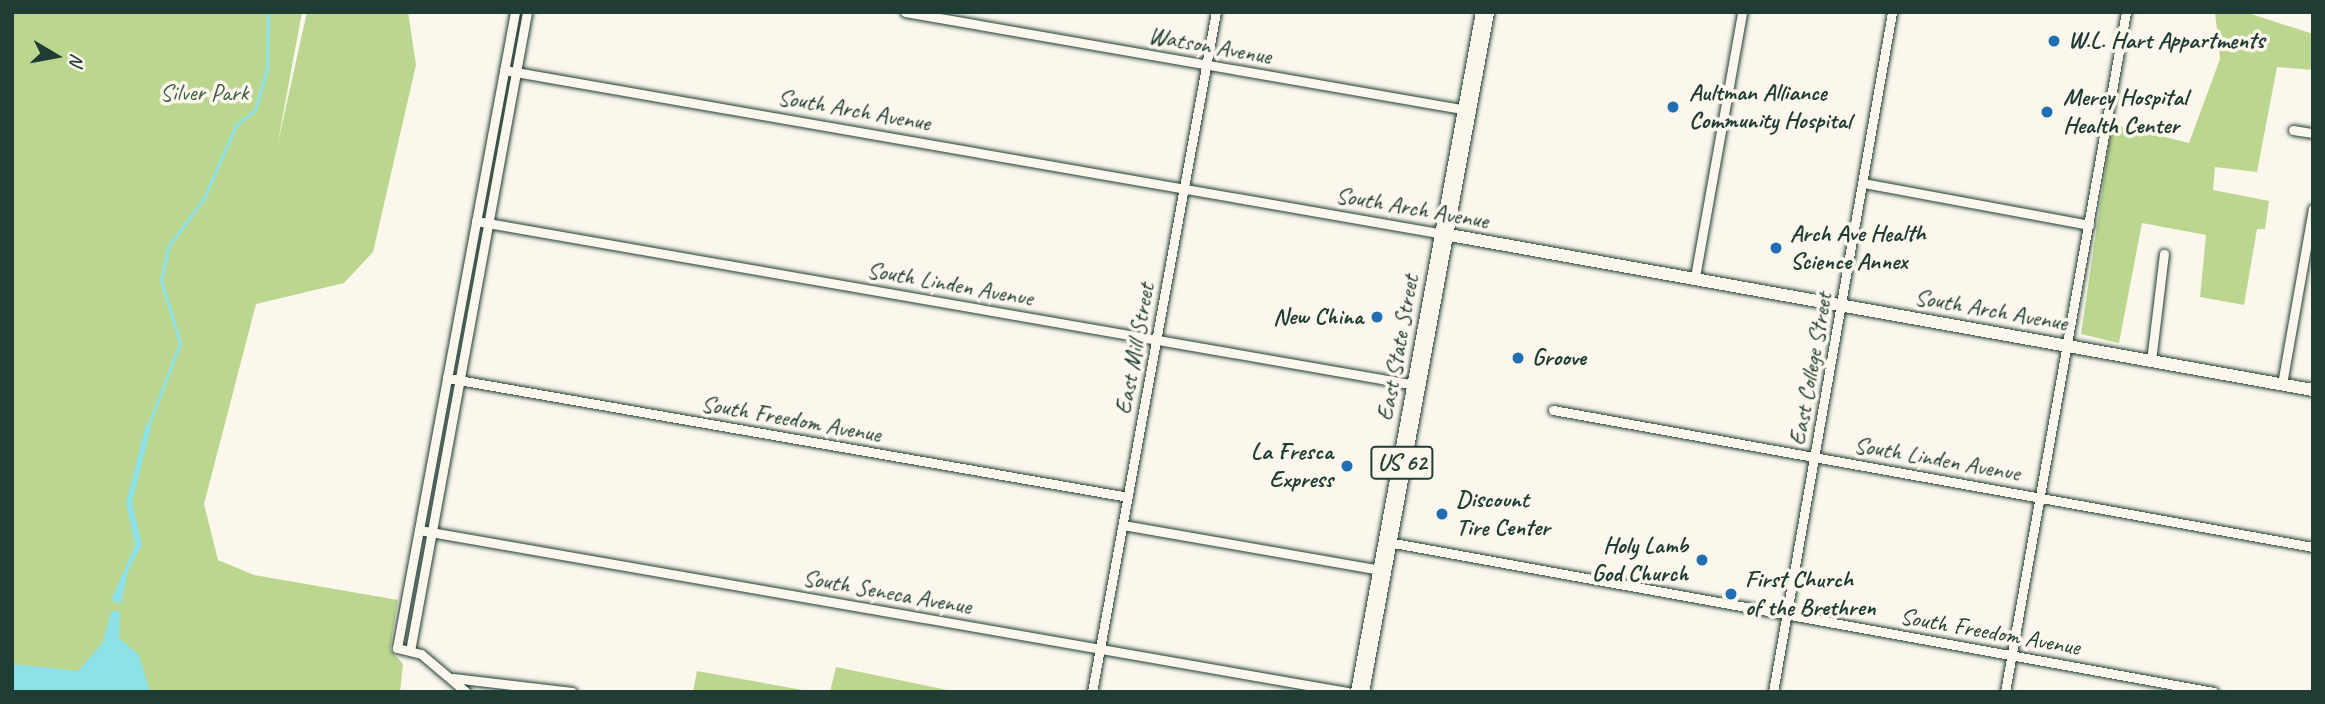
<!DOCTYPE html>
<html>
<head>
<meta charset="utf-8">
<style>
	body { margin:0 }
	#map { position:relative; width:2325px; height:704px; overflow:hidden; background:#fbf7ec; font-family:Caveat,sans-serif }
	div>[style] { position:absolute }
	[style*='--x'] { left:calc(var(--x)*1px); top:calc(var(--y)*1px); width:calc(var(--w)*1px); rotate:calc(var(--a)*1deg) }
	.green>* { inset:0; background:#bbd78f }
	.water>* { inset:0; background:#8fe1e8 }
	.stream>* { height:2.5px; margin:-1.25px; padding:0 1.25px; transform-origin:1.25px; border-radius:1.25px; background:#8fe1e8 }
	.roads { filter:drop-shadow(0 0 2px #1f3d34) drop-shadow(0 0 2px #1f3d34) }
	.street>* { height:9px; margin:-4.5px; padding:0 4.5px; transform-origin:4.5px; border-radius:4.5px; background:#fbf7ec }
	.secondary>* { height:12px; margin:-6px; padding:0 6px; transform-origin:6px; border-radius:6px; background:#fbf7ec }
	.highway>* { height:18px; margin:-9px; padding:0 9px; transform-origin:9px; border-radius:9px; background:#fbf7ec }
	.dots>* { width:19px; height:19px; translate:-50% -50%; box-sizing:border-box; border:4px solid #fbf7ec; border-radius:50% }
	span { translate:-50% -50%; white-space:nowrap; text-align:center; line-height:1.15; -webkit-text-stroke:7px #fbf7ec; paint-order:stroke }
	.shield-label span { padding:2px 5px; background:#fbf7ec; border:2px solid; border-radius:5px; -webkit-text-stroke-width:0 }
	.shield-label { font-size:23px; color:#1f3d34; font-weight:700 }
	.poi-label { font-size:24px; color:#1f3d34; font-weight:700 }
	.left { translate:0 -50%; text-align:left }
	.right { translate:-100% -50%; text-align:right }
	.street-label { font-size:24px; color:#1f3d34 }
	.park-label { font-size:24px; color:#3e5c46 }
	.frame { position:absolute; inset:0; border:14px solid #1f3d34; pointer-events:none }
	.north { position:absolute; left:21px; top:21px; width:70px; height:70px; -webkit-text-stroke:5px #fbf7ec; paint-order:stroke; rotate:100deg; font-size:19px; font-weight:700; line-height:28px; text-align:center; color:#1f3d34 }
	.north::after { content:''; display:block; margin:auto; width:24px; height:32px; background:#1f3d34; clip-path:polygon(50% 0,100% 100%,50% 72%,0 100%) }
</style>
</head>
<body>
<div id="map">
	<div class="green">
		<i style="clip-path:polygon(12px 12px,302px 12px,277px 147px,307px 12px,408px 12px,416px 65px,373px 252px,344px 283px,256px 304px,204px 504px,218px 560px,254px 575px,398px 600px,390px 649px,403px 664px,400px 692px,12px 692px)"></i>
		<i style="clip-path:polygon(2215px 12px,2245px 12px,2313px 34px,2313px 70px,2277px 67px,2257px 172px,2215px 167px,2213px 190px,2269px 201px,2265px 229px,2257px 229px,2244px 305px,2200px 297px,2206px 235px,2142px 223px,2119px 343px,2081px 334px,2112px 124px,2189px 143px,2220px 59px)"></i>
		<i style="clip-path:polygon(836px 667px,957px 692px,830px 692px)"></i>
		<i style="clip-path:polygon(697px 671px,814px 692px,693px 692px)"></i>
	</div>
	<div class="water">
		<i style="clip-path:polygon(146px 424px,151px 428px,132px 502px,142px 545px,128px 571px,121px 604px,111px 600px,135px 545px,126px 503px)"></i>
		<i style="clip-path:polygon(111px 611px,120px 611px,119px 638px,139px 655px,150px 692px,12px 692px,13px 664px,78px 671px,103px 642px)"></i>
	</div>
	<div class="stream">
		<i style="--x:148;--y:427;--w:90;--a:-69.1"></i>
		<i style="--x:180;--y:343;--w:65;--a:-107"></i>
		<i style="--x:161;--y:281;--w:35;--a:-78"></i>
		<i style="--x:168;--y:247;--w:61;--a:-53.7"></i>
		<i style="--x:204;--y:198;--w:80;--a:-66.3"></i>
		<i style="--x:236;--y:125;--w:24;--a:-38"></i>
		<i style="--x:255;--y:110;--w:43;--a:-73.7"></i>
		<i style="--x:267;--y:69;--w:57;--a:-89"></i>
	</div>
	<div class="roads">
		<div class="street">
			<i style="--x:905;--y:12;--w:570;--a:9.89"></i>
			<i style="--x:504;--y:70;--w:954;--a:9.9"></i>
			<i style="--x:2293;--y:130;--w:20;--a:9"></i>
			<i style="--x:1863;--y:183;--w:230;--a:10.5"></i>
			<i style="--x:476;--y:221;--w:954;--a:9.9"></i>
			<i style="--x:1695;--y:277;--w:269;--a:-79.9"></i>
			<i style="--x:2151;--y:361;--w:108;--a:-83.1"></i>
			<i style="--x:447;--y:378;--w:691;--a:9.91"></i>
			<i style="--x:2282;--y:384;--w:178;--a:-80"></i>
			<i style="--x:1553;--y:410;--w:772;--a:10.22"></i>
			<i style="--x:1123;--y:525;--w:263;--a:9.9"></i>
			<i style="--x:419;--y:530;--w:942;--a:9.9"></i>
			<i style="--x:1388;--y:542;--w:839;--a:10.3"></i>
			<i style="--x:410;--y:651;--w:650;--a:-79.62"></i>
			<i style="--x:453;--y:678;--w:120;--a:6.7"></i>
			<i style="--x:466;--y:692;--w:59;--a:-139.8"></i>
			<i style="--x:421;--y:654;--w:25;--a:-166"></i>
			<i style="--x:397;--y:648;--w:647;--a:-79.49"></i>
			<i style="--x:1092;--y:692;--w:691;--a:-79.67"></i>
			<i style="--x:1773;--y:692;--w:690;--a:-80.07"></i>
			<i style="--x:2005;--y:692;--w:691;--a:-79.91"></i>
		</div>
		<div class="secondary">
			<i style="--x:1444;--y:234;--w:883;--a:10.18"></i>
		</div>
		<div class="highway">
			<i style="--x:1360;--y:692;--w:691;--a:-79.58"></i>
		</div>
	</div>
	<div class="dots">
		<i style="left:2054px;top:41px;background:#1f6fb2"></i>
		<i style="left:1673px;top:107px;background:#1f6fb2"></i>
		<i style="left:2047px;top:112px;background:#1f6fb2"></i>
		<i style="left:1776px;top:248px;background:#1f6fb2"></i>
		<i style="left:1377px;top:317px;background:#1f6fb2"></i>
		<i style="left:1518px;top:358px;background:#1f6fb2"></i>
		<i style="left:1347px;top:466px;background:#1f6fb2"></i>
		<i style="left:1442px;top:514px;background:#1f6fb2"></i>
		<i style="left:1702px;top:560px;background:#1f6fb2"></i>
		<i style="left:1731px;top:594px;background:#1f6fb2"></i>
	</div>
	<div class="shield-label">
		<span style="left:1402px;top:463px">US 62</span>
	</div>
	<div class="poi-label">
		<span class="left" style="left:2068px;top:41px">W.L. Hart Appartments</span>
		<span class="left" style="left:1689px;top:107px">Aultman Alliance<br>Community Hospital</span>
		<span class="left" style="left:2063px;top:112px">Mercy Hospital<br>Health Center</span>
		<span class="left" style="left:1790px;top:248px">Arch Ave Health<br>Science Annex</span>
		<span class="right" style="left:1363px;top:317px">New China</span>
		<span class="left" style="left:1532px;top:358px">Groove</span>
		<span class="right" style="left:1333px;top:466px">La Fresca<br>Express</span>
		<span class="left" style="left:1456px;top:514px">Discount<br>Tire Center</span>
		<span class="right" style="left:1688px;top:560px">Holy Lamb<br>God Church</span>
		<span class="left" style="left:1745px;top:594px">First Church<br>of the Brethren</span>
	</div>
	<div class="street-label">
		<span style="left:1210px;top:46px;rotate:10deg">Watson Avenue</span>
		<span style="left:854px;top:110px;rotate:10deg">South Arch Avenue</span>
		<span style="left:1412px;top:208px;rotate:10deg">South Arch Avenue</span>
		<span style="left:950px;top:284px;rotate:10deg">South Linden Avenue</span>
		<span style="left:1991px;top:310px;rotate:10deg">South Arch Avenue</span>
		<span style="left:1398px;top:348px;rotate:-80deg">East State Street</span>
		<span style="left:1135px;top:349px;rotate:-80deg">East Mill Street</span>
		<span style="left:1811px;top:369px;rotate:-80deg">East College Street</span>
		<span style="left:791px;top:419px;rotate:10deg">South Freedom Avenue</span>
		<span style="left:1937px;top:459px;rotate:10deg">South Linden Avenue</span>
		<span style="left:887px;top:592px;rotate:10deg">South Seneca Avenue</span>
		<span style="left:1990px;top:632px;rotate:10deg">South Freedom Avenue</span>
	</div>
	<div class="park-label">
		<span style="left:204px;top:93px">Silver Park</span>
	</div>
	<div class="frame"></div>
	<div class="north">N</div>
</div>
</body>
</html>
